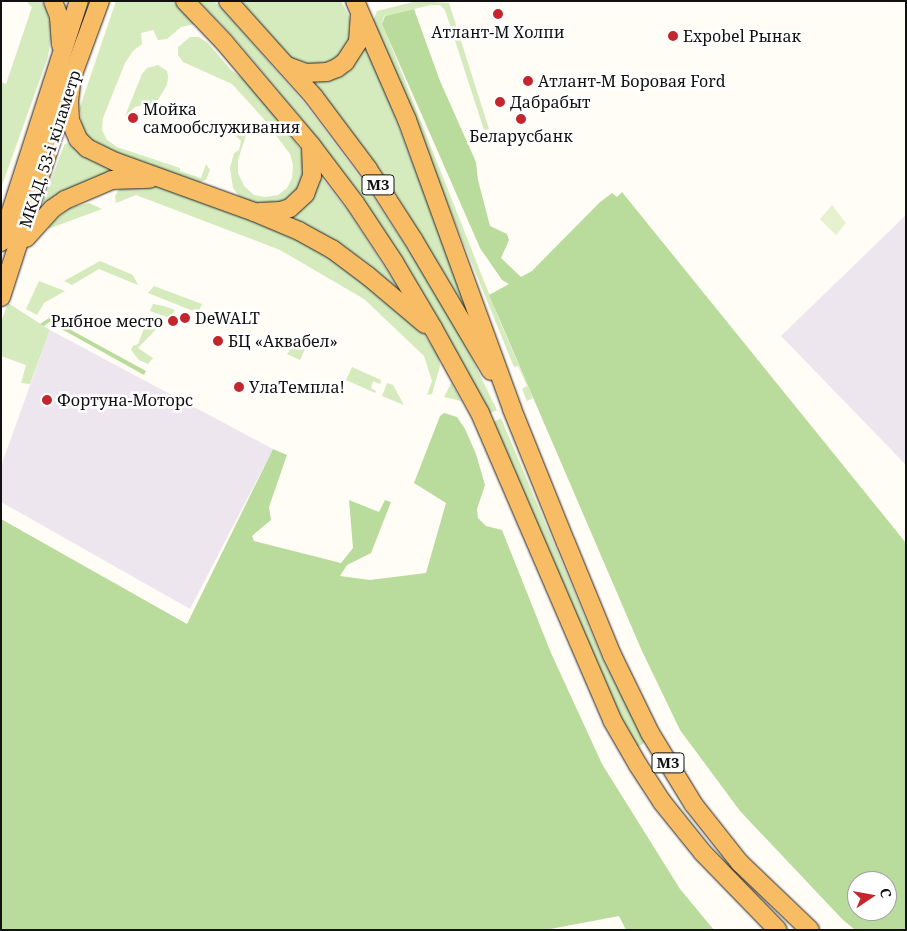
<!DOCTYPE html>
<html>
<head>
<meta charset="utf-8">
<style>
	body { margin:0 }
	#map { position:relative; width:907px; height:931px; overflow:hidden; background:#fffdf5; font-family:"Noto Serif",serif }
	div>[style] { position:absolute }
	[style*='--x'] { left:calc(var(--x)*1px); top:calc(var(--y)*1px); width:calc(var(--w)*1px); rotate:calc(var(--a)*1deg) }
	.industrial>* { inset:0; background:#eee6ef }
	.green>* { inset:0; background:#d5ebbd }
	.forest>* { inset:0; background:#b9dc9c }
	.pitch>* { inset:0; background:#e6f2cf }
	.roads { filter:drop-shadow(0 0 1px #222) drop-shadow(0 0 1px #222) }
	.trunk>* { height:18px; margin:-9px; padding:0 9px; transform-origin:9px; border-radius:9px; background:#f7bc64 }
	.dots>* { width:14px; height:14px; translate:-50% -50%; box-sizing:border-box; border:2px solid #fff; border-radius:50% }
	span { translate:-50% -50%; white-space:nowrap; text-align:center; line-height:1.15; -webkit-text-stroke:5px #fff; paint-order:stroke }
	.shield-label span { padding:1px 4px; background:#fff; border:1px solid; border-radius:4px; -webkit-text-stroke-width:0 }
	.shield-label { font-size:15px; color:#111; font-weight:700 }
	.poi-label { font-size:16px; color:#111 }
	.left { translate:0 -50%; text-align:left }
	.right { translate:-100% -50%; text-align:right }
	.street-label { font-size:16px; color:#111 }
	.frame { position:absolute; inset:0; border:2px solid #111; pointer-events:none }
	.north { position:absolute; left:847px; top:871px; width:50px; height:50px; box-sizing:border-box; background:#fff; border:1px solid #a0a0a0; border-radius:50%; rotate:78deg; font-size:14px; font-weight:700; line-height:20px; text-align:center; color:#111 }
	.north::after { content:''; display:block; margin:auto; width:18px; height:22px; background:#c4262e; clip-path:polygon(50% 0,100% 100%,50% 72%,0 100%) }
</style>
</head>
<body>
<div id="map">
	<div class="industrial">
		<i style="clip-path:polygon(906px 215px,906px 465px,781px 336px)"></i>
		<i style="clip-path:polygon(50px 330px,273px 449px,190px 609px,1px 502px,1px 466px)"></i>
	</div>
	<div class="green">
		<i style="clip-path:polygon(26px 1px,41px 1px,46px 8px,52px 30px,48px 57px,1px 188px,1px 82px,6px 84px,32px 7px)"></i>
		<i style="clip-path:polygon(116px 1px,173px 1px,195px 24px,181px 27px,167px 39px,158px 40px,153px 30px,141px 33px,142px 44px,133px 51px,125px 63px,103px 118px,102px 130px,107px 140px,117px 147px,180px 168px,180px 171px,201px 178px,206px 164px,210px 170px,206px 180px,197px 183px,107px 151px,89px 140px,82px 131px,80px 107px)"></i>
		<i style="clip-path:polygon(199px 1px,214px 1px,234px 22px,305px 104px,362px 180px,428px 280px,465px 345px,497px 410px,488px 414px,419px 286px,355px 190px,297px 113px,230px 33px)"></i>
		<i style="clip-path:polygon(241px 1px,341px 1px,349px 16px,352px 30px,349px 42px,334px 61px,314px 68px,294px 61px)"></i>
		<i style="clip-path:polygon(417px 1px,449px 3px,489px 129px,484px 130px,445px 10px,440px 5px,431px 5px,384px 16px,382px 23px,501px 324px,533px 398px,527px 401px,522px 389px,527px 386px,518px 366px,514px 367px,373px 21px,377px 11px)"></i>
		<i style="clip-path:polygon(364px 36px,440px 235px,477px 328px,397px 196px,310px 82px,328px 81px,353px 64px,362px 53px)"></i>
		<i style="clip-path:polygon(190px 37px,199px 37px,208px 43px,231px 70px,249px 83px,304px 154px,304px 180px,296px 193px,286px 202px,260px 208px,242px 200px,233px 188px,230px 168px,234px 153px,239px 150px,241px 141px,230px 130px,233px 126px,243px 126px,247px 132px,238px 160px,238px 173px,244px 186px,254px 195px,265px 197px,278px 195px,287px 188px,292px 178px,293px 165px,290px 154px,263px 118px,232px 84px,183px 62px,178px 55px,178px 47px)"></i>
		<i style="clip-path:polygon(158px 65px,167px 71px,168px 77px,167px 85px,154px 106px,146px 104px,135px 107px,125px 116px,142px 74px,147px 68px)"></i>
		<i style="clip-path:polygon(67px 143px,90px 160px,115px 168px,115px 172px,71px 188px,46px 206px,43px 202px,64px 145px)"></i>
		<i style="clip-path:polygon(321px 177px,348px 211px,401px 292px,367px 263px,337px 243px,289px 219px,308px 204px)"></i>
		<i style="clip-path:polygon(158px 184px,280px 228px,334px 256px,403px 312px,423px 333px,439px 357px,440px 366px,432px 394px,427px 395px,432px 381px,424px 356px,364px 299px,280px 250px,136px 195px,116px 203px,115px 196px,121px 186px)"></i>
		<i style="clip-path:polygon(89px 203px,102px 209px,48px 229px,56px 219px,70px 208px)"></i>
		<i style="clip-path:polygon(100px 261px,133px 275px,138px 285px,99px 269px,72px 285px,64px 281px)"></i>
		<i style="clip-path:polygon(39px 281px,65px 291px,44px 303px,37px 315px,26px 309px)"></i>
		<i style="clip-path:polygon(154px 286px,202px 304px,198px 313px,148px 293px)"></i>
		<i style="clip-path:polygon(8px 303px,50px 330px,30px 384px,21px 383px,26px 365px,1px 356px,1px 322px)"></i>
		<i style="clip-path:polygon(153px 304px,164px 306px,175px 310px,170px 318px,150px 311px)"></i>
		<i style="clip-path:polygon(149px 316px,164px 321px,138px 348px,153px 358px,148px 364px,139px 360px,131px 350px,133px 346px,138px 344px)"></i>
		<i style="clip-path:polygon(299px 344px,306px 347px,300px 360px,287px 354px,293px 346px)"></i>
		<i style="clip-path:polygon(352px 367px,381px 380px,380px 384px,373px 381px,371px 388px,376px 391px,375px 393px,346px 380px)"></i>
		<i style="clip-path:polygon(387px 383px,393px 385px,404px 405px,382px 396px)"></i>
		<i style="clip-path:polygon(451px 383px,461px 401px,444px 397px)"></i>
		<i style="clip-path:polygon(501px 418px,602px 658px,645px 742px,637px 748px,602px 683px,492px 423px)"></i>
	</div>
	<div class="forest">
		<i style="clip-path:polygon(evenodd,414px 9px,440px 81px,476px 162px,478px 180px,490px 226px,507px 234px,509px 240px,501px 258px,521px 277px,532px 271px,599px 203px,612px 193px,617px 197px,622px 192px,906px 543px,906px 930px,855px 930px,842px 919px,740px 811px,680px 730px,642px 651px,489px 295px,509px 284px,502px 280px,480px 248px,382px 24px,385px 16px,414px 9px,857px 881px,887px 881px,887px 911px,857px 911px,857px 881px)"></i>
		<i style="clip-path:polygon(49px 318px,146px 371px,144px 375px,49px 322px,44px 326px,40px 324px)"></i>
		<i style="clip-path:polygon(444px 413px,457px 417px,465px 429px,476px 454px,485px 485px,477px 509px,478px 518px,486px 526px,502px 530px,551px 653px,602px 764px,680px 889px,714px 930px,626px 930px,619px 916px,545px 930px,1px 930px,1px 519px,187px 624px,273px 449px,287px 455px,269px 507px,271px 520px,252px 536px,254px 541px,341px 563px,353px 548px,349px 500px,379px 512px,385px 500px,391px 502px,371px 553px,347px 565px,340px 576px,370px 580px,426px 573px,446px 503px,414px 483px,440px 416px)"></i>
	</div>
	<div class="pitch">
		<i style="clip-path:polygon(832px 205px,846px 223px,836px 235px,820px 219px)"></i>
	</div>
	<div class="roads">
		<div class="trunk">
			<i style="--x:53;--y:1;--w:17;--a:69"></i>
			<i style="--x:59;--y:17;--w:28;--a:86"></i>
			<i style="--x:185;--y:1;--w:57;--a:46.4"></i>
			<i style="--x:224;--y:42;--w:135;--a:49.8"></i>
			<i style="--x:311;--y:145;--w:73;--a:52.8"></i>
			<i style="--x:355;--y:203;--w:71;--a:56.5"></i>
			<i style="--x:394;--y:262;--w:77;--a:59.4"></i>
			<i style="--x:433;--y:328;--w:97;--a:61.1"></i>
			<i style="--x:480;--y:413;--w:334;--a:66.7"></i>
			<i style="--x:612;--y:720;--w:52;--a:60"></i>
			<i style="--x:638;--y:765;--w:44;--a:57"></i>
			<i style="--x:662;--y:802;--w:65;--a:51.2"></i>
			<i style="--x:703;--y:853;--w:107;--a:45.8"></i>
			<i style="--x:228;--y:1;--w:129;--a:48.1"></i>
			<i style="--x:314;--y:97;--w:90;--a:53.1"></i>
			<i style="--x:368;--y:169;--w:83;--a:57.3"></i>
			<i style="--x:413;--y:239;--w:153;--a:59.4"></i>
			<i style="--x:355;--y:1;--w:130;--a:66.4"></i>
			<i style="--x:407;--y:120;--w:307;--a:70"></i>
			<i style="--x:512;--y:409;--w:144;--a:68.1"></i>
			<i style="--x:566;--y:543;--w:121;--a:67.7"></i>
			<i style="--x:612;--y:655;--w:87;--a:64"></i>
			<i style="--x:650;--y:733;--w:84;--a:58.6"></i>
			<i style="--x:694;--y:805;--w:74;--a:51.6"></i>
			<i style="--x:740;--y:863;--w:97;--a:43.7"></i>
			<i style="--x:287;--y:66;--w:20;--a:20"></i>
			<i style="--x:306;--y:73;--w:21;--a:-3"></i>
			<i style="--x:327;--y:72;--w:11;--a:-22"></i>
			<i style="--x:337;--y:68;--w:10;--a:-37"></i>
			<i style="--x:345;--y:62;--w:24;--a:-57"></i>
			<i style="--x:358;--y:42;--w:26;--a:-86"></i>
			<i style="--x:72;--y:77;--w:23;--a:97"></i>
			<i style="--x:69;--y:100;--w:20;--a:87"></i>
			<i style="--x:70;--y:120;--w:21;--a:67"></i>
			<i style="--x:78;--y:139;--w:13;--a:45"></i>
			<i style="--x:87;--y:148;--w:32;--a:26"></i>
			<i style="--x:116;--y:162;--w:147;--a:19.9"></i>
			<i style="--x:254;--y:212;--w:49;--a:22.9"></i>
			<i style="--x:299;--y:231;--w:38;--a:29"></i>
			<i style="--x:332;--y:249;--w:45;--a:36.9"></i>
			<i style="--x:368;--y:276;--w:75;--a:40.1"></i>
			<i style="--x:260;--y:212;--w:20;--a:-3"></i>
			<i style="--x:280;--y:211;--w:10;--a:-17"></i>
			<i style="--x:290;--y:208;--w:21;--a:-43"></i>
			<i style="--x:305;--y:194;--w:19;--a:-69"></i>
			<i style="--x:312;--y:176;--w:31;--a:-92"></i>
			<i style="--x:26;--y:238;--w:39;--a:-48"></i>
			<i style="--x:52;--y:209;--w:16;--a:-35"></i>
			<i style="--x:65;--y:200;--w:51;--a:-23.1"></i>
			<i style="--x:112;--y:180;--w:38;--a:-2"></i>
			<i style="--x:1;--y:242;--w:253;--a:-72.1"></i>
			<i style="--x:1;--y:297;--w:231;--a:-72.1"></i>
			<i style="--x:72;--y:77;--w:81;--a:-69.8"></i>
		</div>
	</div>
	<div class="dots">
		<i style="left:498px;top:14px;background:#c4262e"></i>
		<i style="left:673px;top:36px;background:#c4262e"></i>
		<i style="left:528px;top:81px;background:#c4262e"></i>
		<i style="left:500px;top:102px;background:#c4262e"></i>
		<i style="left:133px;top:118px;background:#c4262e"></i>
		<i style="left:521px;top:119px;background:#c4262e"></i>
		<i style="left:185px;top:318px;background:#c4262e"></i>
		<i style="left:173px;top:321px;background:#c4262e"></i>
		<i style="left:218px;top:341px;background:#c4262e"></i>
		<i style="left:239px;top:387px;background:#c4262e"></i>
		<i style="left:47px;top:400px;background:#c4262e"></i>
	</div>
	<div class="shield-label">
		<span style="left:378px;top:185px">М3</span>
		<span style="left:668px;top:763px">М3</span>
	</div>
	<div class="poi-label">
		<span style="left:498px;top:32px">Атлант-М Холпи</span>
		<span class="left" style="left:683px;top:36px">Expobel Рынак</span>
		<span class="left" style="left:538px;top:81px">Атлант-М Боровая Ford</span>
		<span class="left" style="left:510px;top:102px">Дабрабыт</span>
		<span class="left" style="left:143px;top:118px">Мойка<br>самообслуживания</span>
		<span style="left:521px;top:136px">Беларусбанк</span>
		<span class="left" style="left:195px;top:318px">DeWALT</span>
		<span class="right" style="left:163px;top:321px">Рыбное место</span>
		<span class="left" style="left:228px;top:341px">БЦ «Аквабел»</span>
		<span class="left" style="left:249px;top:387px">УлаТемпла!</span>
		<span class="left" style="left:57px;top:400px">Фортуна-Моторс</span>
	</div>
	<div class="street-label">
		<span style="left:50px;top:149px;rotate:-72deg">МКАД, 53-і кіламетр</span>
	</div>
	<div class="frame"></div>
	<div class="north">С</div>
</div>
</body>
</html>
